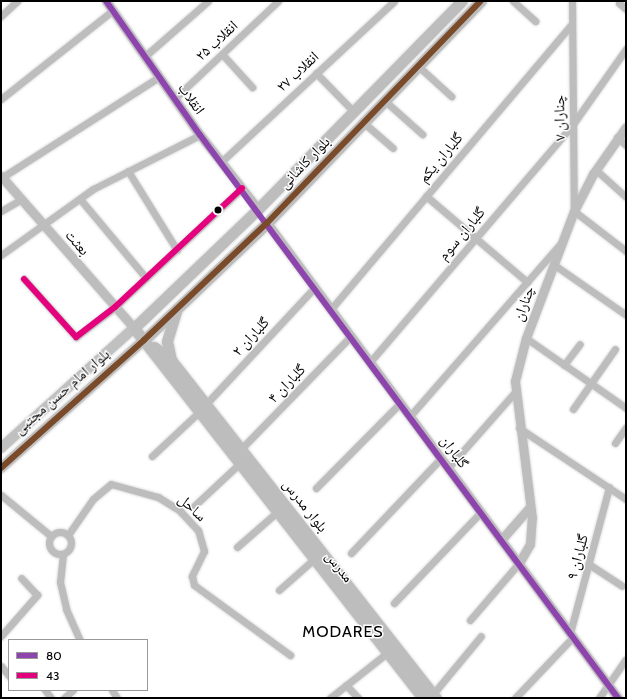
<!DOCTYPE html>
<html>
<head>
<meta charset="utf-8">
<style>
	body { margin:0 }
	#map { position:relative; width:627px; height:699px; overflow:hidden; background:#fff; font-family:Cabin,"Noto Naskh Arabic",sans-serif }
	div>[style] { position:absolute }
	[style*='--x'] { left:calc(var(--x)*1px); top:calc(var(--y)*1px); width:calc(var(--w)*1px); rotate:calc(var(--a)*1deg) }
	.roads { filter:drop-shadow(0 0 1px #dbdbdb) drop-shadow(0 0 1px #dbdbdb) }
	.minor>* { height:7px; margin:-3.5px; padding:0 3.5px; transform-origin:3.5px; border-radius:3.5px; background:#bdbdbd }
	.minor>.ring { margin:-3.5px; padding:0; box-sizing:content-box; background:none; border:7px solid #bdbdbd; border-radius:50% }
	.tertiary>* { height:9px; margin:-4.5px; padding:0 4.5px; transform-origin:4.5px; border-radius:4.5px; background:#bdbdbd }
	.secondary>* { height:10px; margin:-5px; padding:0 5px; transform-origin:5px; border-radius:5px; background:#c0c0c0 }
	.primary>* { height:11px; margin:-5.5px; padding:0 5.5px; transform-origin:5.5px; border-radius:5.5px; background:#bdbdbd }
	.bus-1>* { height:6px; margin:-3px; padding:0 3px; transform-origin:3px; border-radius:3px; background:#8e44ad }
	.bus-2>* { height:6px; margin:-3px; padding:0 3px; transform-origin:3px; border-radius:3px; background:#e5007d }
	.bus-3>* { height:6px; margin:-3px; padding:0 3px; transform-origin:3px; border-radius:3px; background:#7a4b2a }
	.dots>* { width:11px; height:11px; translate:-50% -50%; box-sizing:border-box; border:2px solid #fff; border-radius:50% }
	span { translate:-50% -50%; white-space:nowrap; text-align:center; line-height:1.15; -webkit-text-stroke:3px #fff; paint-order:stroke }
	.street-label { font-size:15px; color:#000 }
	.neighbourhood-label { font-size:16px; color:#000; letter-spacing:1px }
	.frame { position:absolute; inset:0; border:2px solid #000; pointer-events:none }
	.legend { position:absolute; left:8px; top:639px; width:140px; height:52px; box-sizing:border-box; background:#fff; border:1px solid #999; margin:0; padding:5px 7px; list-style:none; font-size:12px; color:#000 }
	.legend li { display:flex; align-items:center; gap:8px; height:20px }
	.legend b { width:20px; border:1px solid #999 }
</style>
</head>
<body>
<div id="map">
	<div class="roads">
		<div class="minor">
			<i style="--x:513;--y:1;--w:30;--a:42"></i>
			<i style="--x:572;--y:1;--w:210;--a:89.5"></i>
			<i style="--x:574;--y:211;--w:66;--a:37.6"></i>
			<i style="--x:619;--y:3;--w:9;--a:41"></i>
			<i style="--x:1;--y:16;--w:22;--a:-43"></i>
			<i style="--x:222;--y:54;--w:45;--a:47.7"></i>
			<i style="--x:144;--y:57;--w:85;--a:-41.2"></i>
			<i style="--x:418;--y:66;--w:45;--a:42.3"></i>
			<i style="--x:316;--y:73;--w:54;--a:45.7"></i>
			<i style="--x:1;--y:99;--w:142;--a:-38.4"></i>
			<i style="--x:174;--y:99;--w:143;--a:-43.3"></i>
			<i style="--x:385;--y:101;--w:50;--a:41.7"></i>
			<i style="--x:364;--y:123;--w:38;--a:41"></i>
			<i style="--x:617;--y:137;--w:12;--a:42"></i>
			<i style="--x:221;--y:162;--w:236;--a:-42.9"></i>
			<i style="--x:596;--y:170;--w:40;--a:42"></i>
			<i style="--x:128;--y:171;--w:93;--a:58.2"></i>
			<i style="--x:1;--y:178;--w:188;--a:-32.6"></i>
			<i style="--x:426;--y:196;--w:133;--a:40.4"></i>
			<i style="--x:80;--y:199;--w:103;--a:50.1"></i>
			<i style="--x:1;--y:211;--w:22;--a:-30"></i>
			<i style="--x:1;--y:255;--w:113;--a:-35.7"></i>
			<i style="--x:93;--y:189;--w:120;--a:-26.8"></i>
			<i style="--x:553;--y:264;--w:89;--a:34.9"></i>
			<i style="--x:24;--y:279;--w:78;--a:48.1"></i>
			<i style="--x:76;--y:337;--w:49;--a:-37.6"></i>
			<i style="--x:115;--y:307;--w:174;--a:-43.1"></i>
			<i style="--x:331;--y:309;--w:373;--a:-49.8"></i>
			<i style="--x:526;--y:338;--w:122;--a:35"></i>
			<i style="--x:370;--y:362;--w:313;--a:-49.5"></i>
			<i style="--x:573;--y:124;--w:92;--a:-54.8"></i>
			<i style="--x:564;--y:365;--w:26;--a:-53"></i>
			<i style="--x:206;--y:404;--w:160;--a:-47"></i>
			<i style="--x:573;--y:409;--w:73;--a:-55"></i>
			<i style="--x:410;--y:416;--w:230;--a:-48.9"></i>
			<i style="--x:519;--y:428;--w:128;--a:33.6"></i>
			<i style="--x:615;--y:443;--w:19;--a:-55"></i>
			<i style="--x:241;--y:449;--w:158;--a:-45.8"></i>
			<i style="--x:152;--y:456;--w:64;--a:-43.1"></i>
			<i style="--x:448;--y:468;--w:103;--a:-48.6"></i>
			<i style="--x:316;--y:488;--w:120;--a:-45.3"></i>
			<i style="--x:1;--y:495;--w:65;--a:39.4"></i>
			<i style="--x:193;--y:507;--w:63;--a:-43.1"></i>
			<i class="ring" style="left:49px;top:532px;width:15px;height:15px"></i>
			<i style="--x:68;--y:535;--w:44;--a:-55.2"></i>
			<i style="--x:93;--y:499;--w:23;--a:-40"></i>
			<i style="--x:111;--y:484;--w:49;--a:15.5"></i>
			<i style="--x:158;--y:497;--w:26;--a:32"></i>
			<i style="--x:180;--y:511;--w:26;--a:47"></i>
			<i style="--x:198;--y:530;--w:22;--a:74"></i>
			<i style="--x:204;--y:551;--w:28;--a:116"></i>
			<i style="--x:192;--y:576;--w:9;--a:77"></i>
			<i style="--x:194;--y:585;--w:119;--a:36.1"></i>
			<i style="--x:237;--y:547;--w:53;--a:-41.2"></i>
			<i style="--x:351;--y:553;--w:131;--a:-46.5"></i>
			<i style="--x:63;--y:554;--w:28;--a:96"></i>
			<i style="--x:60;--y:582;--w:28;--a:77"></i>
			<i style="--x:66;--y:609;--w:34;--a:66"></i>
			<i style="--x:590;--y:565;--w:38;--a:33"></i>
			<i style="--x:279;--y:590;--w:47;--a:-41.5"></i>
			<i style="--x:394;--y:603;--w:126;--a:-46.3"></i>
			<i style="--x:470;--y:620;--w:75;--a:-49.3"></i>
			<i style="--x:570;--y:633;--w:151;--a:-75"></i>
			<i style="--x:1;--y:636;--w:55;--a:-48.7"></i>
			<i style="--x:37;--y:595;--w:23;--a:-133"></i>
			<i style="--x:1;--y:666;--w:13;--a:51"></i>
			<i style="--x:346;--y:685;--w:18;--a:47"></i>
			<i style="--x:45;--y:690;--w:10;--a:53"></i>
			<i style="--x:112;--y:690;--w:9;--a:58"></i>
			<i style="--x:433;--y:694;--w:75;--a:-50.4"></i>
			<i style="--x:64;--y:698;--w:12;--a:-42"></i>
			<i style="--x:330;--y:698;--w:73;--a:-38.3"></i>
			<i style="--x:515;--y:698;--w:84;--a:-46.4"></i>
			<i style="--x:599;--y:698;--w:47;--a:-55.3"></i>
		</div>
		<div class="tertiary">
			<i style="--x:106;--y:1;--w:164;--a:55"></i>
			<i style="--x:200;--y:135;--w:94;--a:51.9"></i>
			<i style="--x:1;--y:176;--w:202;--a:48.8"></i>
			<i style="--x:267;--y:223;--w:591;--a:53.54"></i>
			<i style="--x:501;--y:540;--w:43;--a:-48.8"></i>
			<i style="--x:519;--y:563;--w:22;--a:-60"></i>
			<i style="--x:530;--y:544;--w:26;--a:-86"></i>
			<i style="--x:532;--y:518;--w:138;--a:-97.1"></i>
			<i style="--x:515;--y:381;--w:44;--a:-75.7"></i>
			<i style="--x:526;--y:338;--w:136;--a:-69.3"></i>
			<i style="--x:574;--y:211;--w:42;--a:-62.8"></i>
			<i style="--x:593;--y:174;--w:57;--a:-54.9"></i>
		</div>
		<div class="secondary">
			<i style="--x:1;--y:448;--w:179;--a:-42.1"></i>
			<i style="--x:1;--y:468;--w:192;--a:-41.8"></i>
		</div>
		<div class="primary">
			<i style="--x:144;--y:340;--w:170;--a:-43.6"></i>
			<i style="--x:267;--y:223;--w:308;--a:-46.1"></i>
			<i style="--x:154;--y:347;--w:21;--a:37"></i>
			<i style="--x:171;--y:360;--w:429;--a:51.9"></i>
			<i style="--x:171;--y:360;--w:19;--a:-102"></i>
			<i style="--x:167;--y:341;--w:34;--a:-73"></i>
			<i style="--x:423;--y:698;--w:469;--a:-128"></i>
			<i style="--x:134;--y:328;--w:172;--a:-43.8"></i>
			<i style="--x:258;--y:209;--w:291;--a:-45.6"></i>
		</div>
	</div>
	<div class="bus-1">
		<i style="--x:106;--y:1;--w:164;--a:55"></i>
		<i style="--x:200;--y:135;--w:701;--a:53.41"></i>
	</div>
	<div class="bus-2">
		<i style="--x:24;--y:279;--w:78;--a:48.1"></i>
		<i style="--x:76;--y:337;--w:49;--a:-37.6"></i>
		<i style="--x:115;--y:307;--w:174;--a:-43.1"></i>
	</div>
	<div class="bus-3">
		<i style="--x:1;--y:468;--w:192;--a:-41.8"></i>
		<i style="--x:144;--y:340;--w:170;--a:-43.6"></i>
		<i style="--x:267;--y:223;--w:308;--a:-46.1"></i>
	</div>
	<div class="dots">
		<i style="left:218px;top:210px;background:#000"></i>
	</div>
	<div class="street-label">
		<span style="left:217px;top:41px;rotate:-43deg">انقلاب ۲۵</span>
		<span style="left:298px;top:72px;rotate:-43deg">انقلاب ۲۷</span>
		<span style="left:191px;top:99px;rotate:55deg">انقلاب</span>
		<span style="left:560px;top:118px;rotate:-91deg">چناران ۷</span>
		<span style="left:441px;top:158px;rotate:-50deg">گلباران یکم</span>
		<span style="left:305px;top:163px;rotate:-46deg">بلوار کاشانی</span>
		<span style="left:462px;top:234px;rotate:-50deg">گلباران سوم</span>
		<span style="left:77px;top:243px;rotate:49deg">بعثت</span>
		<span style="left:524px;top:304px;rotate:-70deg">چناران</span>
		<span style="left:251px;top:337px;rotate:-47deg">گلباران ۲</span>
		<span style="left:287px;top:384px;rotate:-46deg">گلباران ۴</span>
		<span style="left:62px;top:392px;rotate:-41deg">بلوار امام حسن مجتبی</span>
		<span style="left:454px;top:452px;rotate:54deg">گلباران</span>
		<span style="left:305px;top:506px;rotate:52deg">بلوار مدرس</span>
		<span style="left:192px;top:508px;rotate:43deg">ساحل</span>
		<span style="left:578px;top:557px;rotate:-75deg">۹ گلباران</span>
		<span style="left:339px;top:567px;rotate:52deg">مدرس</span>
	</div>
	<div class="neighbourhood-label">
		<span style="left:343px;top:632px">MODARES</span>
	</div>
	<div class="frame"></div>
	<ul class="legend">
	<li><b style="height:5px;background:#8e44ad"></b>80</li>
	<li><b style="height:5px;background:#e5007d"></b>43</li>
	</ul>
</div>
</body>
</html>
